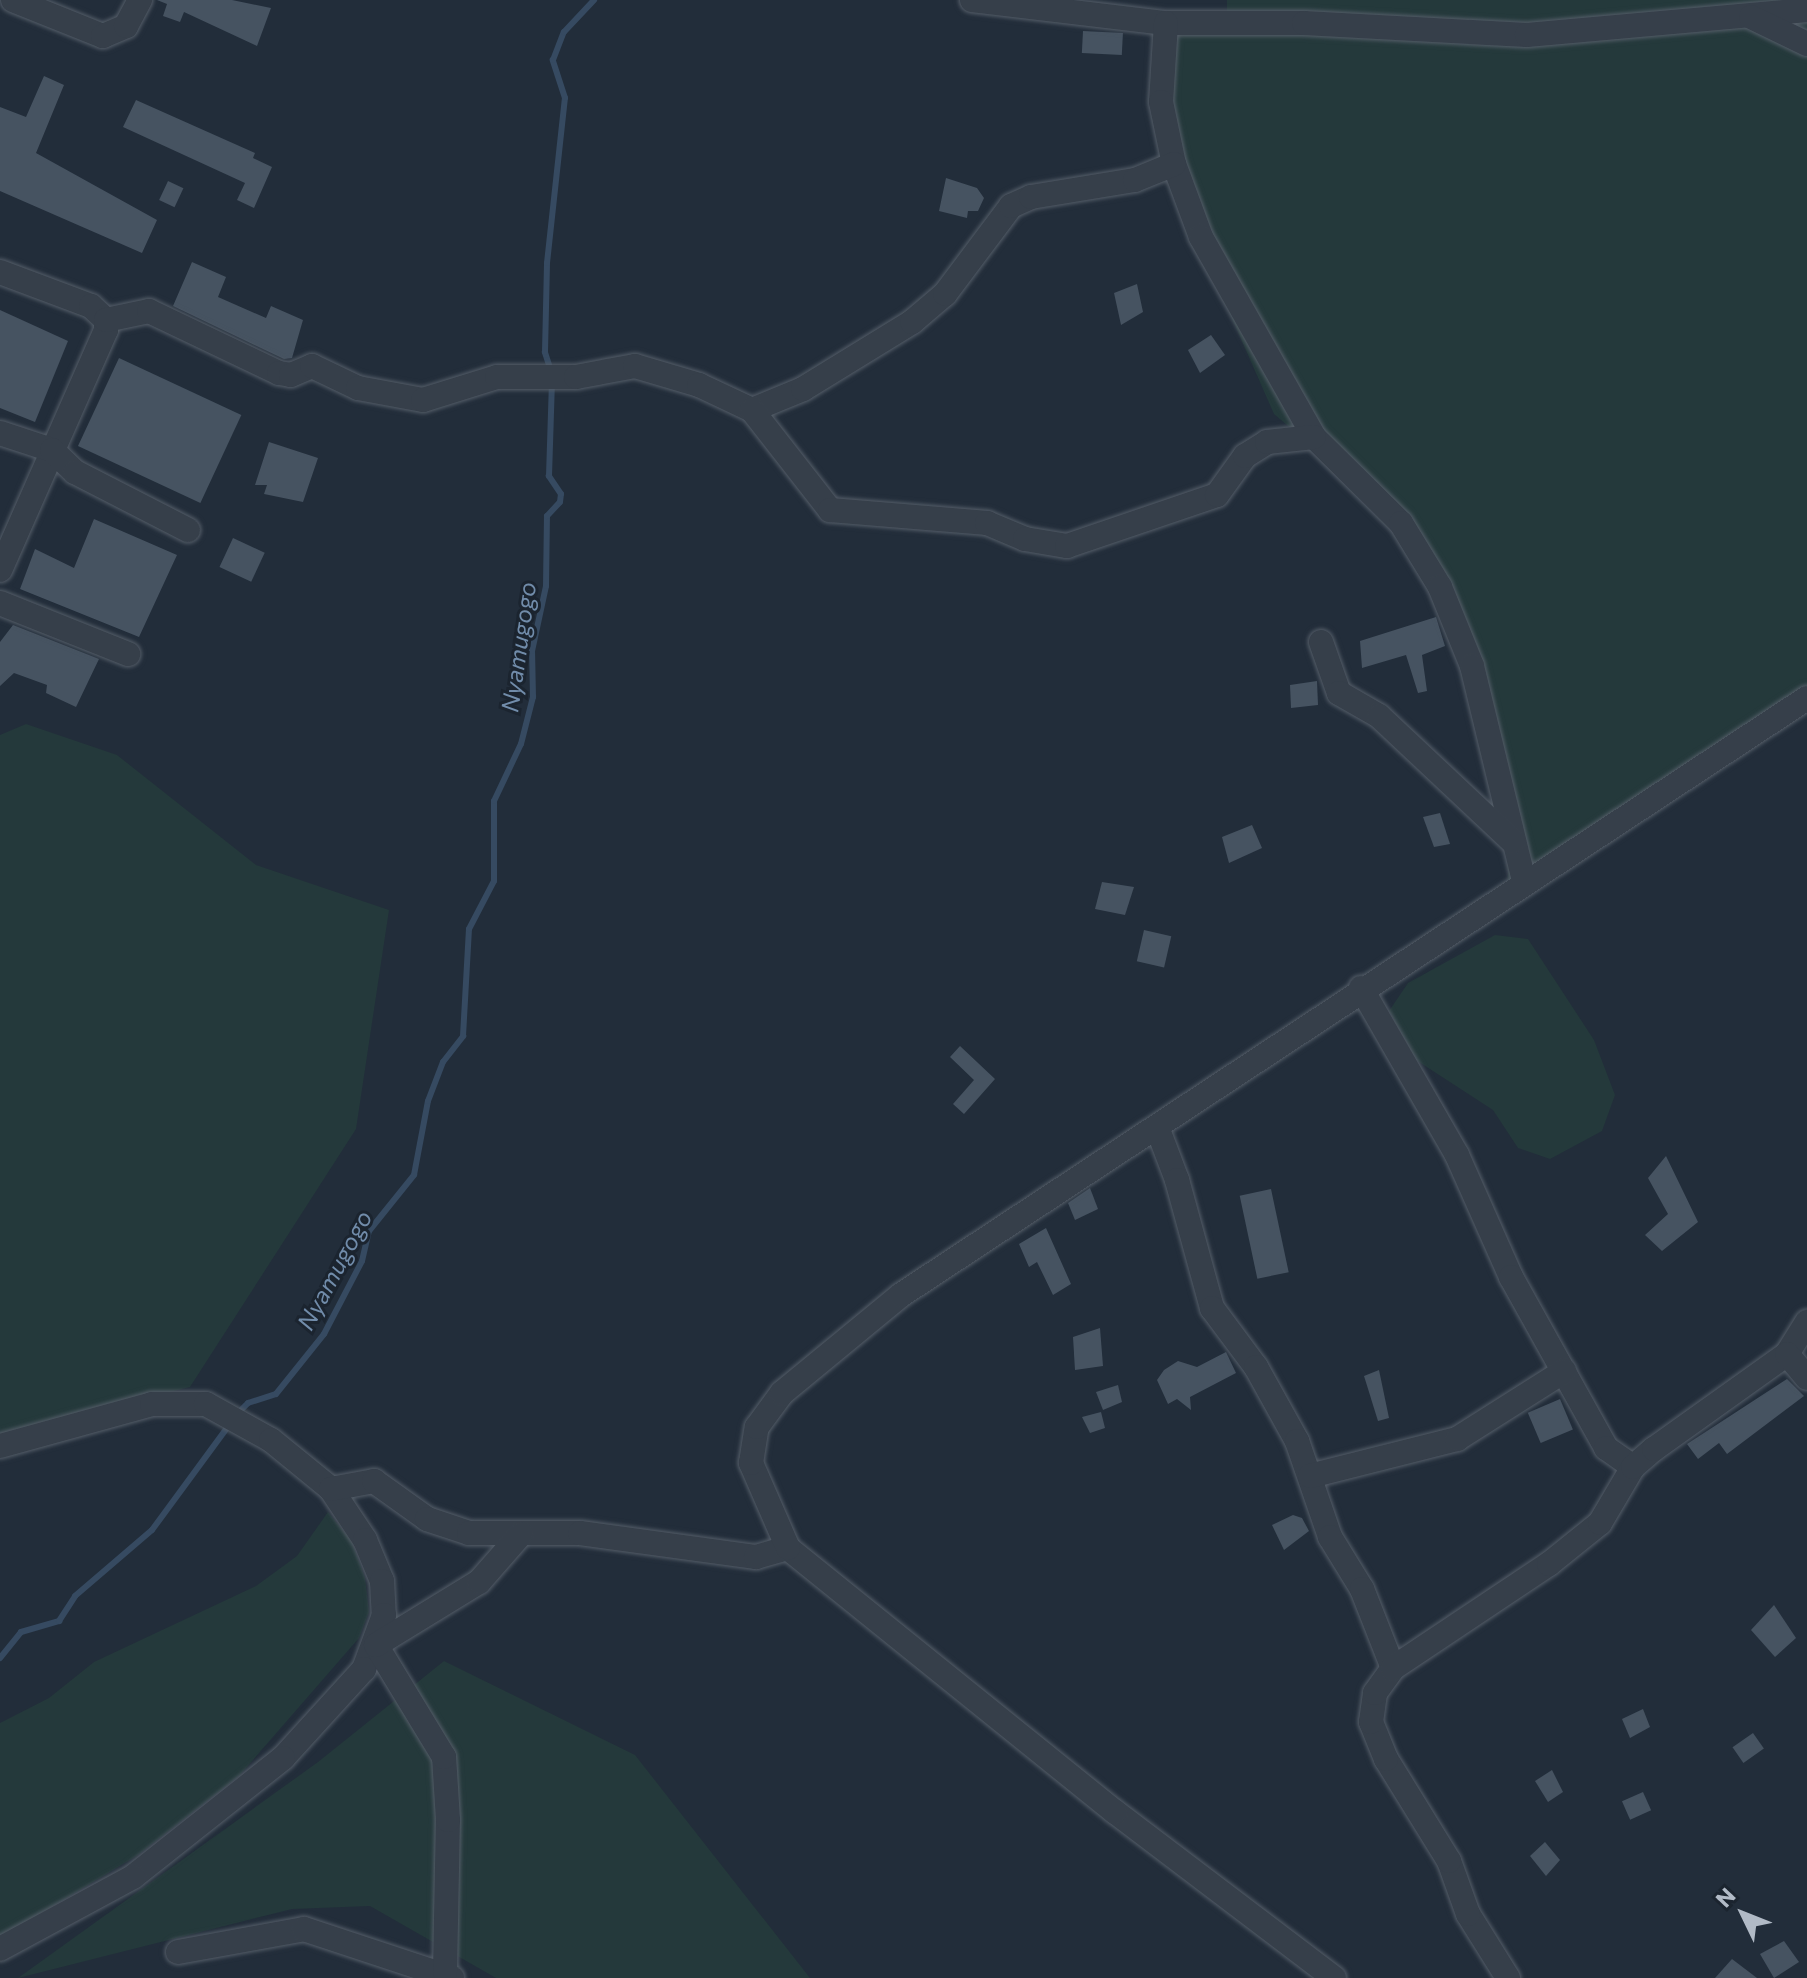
<!DOCTYPE html>
<html>
<head>
<meta charset="utf-8">
<style>
	body { margin:0 }
	#map { position:relative; width:1807px; height:1978px; overflow:hidden; background:#222d3a; font-family:Commissioner,sans-serif }
	div>[style] { position:absolute }
	[style*='--x'] { left:calc(var(--x)*1px); top:calc(var(--y)*1px); width:calc(var(--w)*1px); rotate:calc(var(--a)*1deg) }
	.green>* { inset:0; background:#24393b }
	.stream>* { height:6px; margin:-3px; padding:0 3px; transform-origin:3px; border-radius:3px; background:#364a61 }
	.building>* { inset:0; background:#465361; transform-origin:0 0 }
	.roads { filter:drop-shadow(0 0 2px #545d68) drop-shadow(0 0 2px #545d68) }
	.minor>* { height:24px; margin:-12px; padding:0 12px; transform-origin:12px; border-radius:12px; background:#363f4a }
	span { translate:-50% -50%; white-space:nowrap; text-align:center; line-height:1.15; -webkit-text-stroke:6px #1b242f; paint-order:stroke }
	.water-label { font-size:24px; color:#718caa; font-style:italic }
	.north { position:absolute; left:1703px; top:1874px; width:80px; height:80px; -webkit-text-stroke:6px #1b242f; paint-order:stroke; rotate:313deg; font-size:22px; font-weight:700; line-height:32px; text-align:center; color:#b1bac6 }
	.north::after { content:''; display:block; margin:auto; width:28px; height:36px; background:#b1bac6; clip-path:polygon(50% 0,100% 100%,50% 72%,0 100%) }
</style>
</head>
<body>
<div id="map">
	<div class="green">
		<i style="clip-path:polygon(1227px 0,1807px 0,1807px 693px,1506px 896px,1509px 863px,1459px 648px,1396px 518px,1274px 414px,1160px 155px,1164px 12px,1227px 11px)"></i>
		<i style="clip-path:polygon(26px 724px,117px 755px,256px 865px,389px 910px,356px 1129px,190px 1387px,0 1434px,0 735px)"></i>
		<i style="clip-path:polygon(1495px 935px,1528px 939px,1594px 1040px,1615px 1095px,1602px 1131px,1550px 1159px,1518px 1148px,1493px 1110px,1416px 1060px,1389px 1011px,1408px 983px)"></i>
		<i style="clip-path:polygon(328px 1512px,352px 1542px,365px 1578px,369px 1612px,359px 1638px,239px 1776px,138px 1855px,0 1938px,0 1723px,49px 1698px,94px 1662px,256px 1586px,297px 1556px)"></i>
		<i style="clip-path:polygon(444px 1661px,635px 1755px,810px 1978px,496px 1978px,370px 1906px,292px 1909px,18px 1978px,318px 1762px)"></i>
	</div>
	<div class="stream">
		<i style="--x:551;--y:371;--w:20;--a:-108"></i>
		<i style="--x:545;--y:352;--w:89;--a:-88.7"></i>
		<i style="--x:547;--y:263;--w:166;--a:-83.8"></i>
		<i style="--x:565;--y:98;--w:40;--a:-108"></i>
		<i style="--x:553;--y:60;--w:30;--a:-69"></i>
		<i style="--x:564;--y:32;--w:44;--a:-46.8"></i>
		<i style="--x:239;--y:1412;--w:13;--a:-45"></i>
		<i style="--x:248;--y:1403;--w:29;--a:-18"></i>
		<i style="--x:276;--y:1394;--w:77;--a:-51.3"></i>
		<i style="--x:324;--y:1334;--w:82;--a:-62.5"></i>
		<i style="--x:362;--y:1261;--w:31;--a:-77"></i>
		<i style="--x:369;--y:1231;--w:72;--a:-51.2"></i>
		<i style="--x:414;--y:1175;--w:75;--a:-79.3"></i>
		<i style="--x:428;--y:1101;--w:42;--a:-69"></i>
		<i style="--x:443;--y:1062;--w:33;--a:-52"></i>
		<i style="--x:463;--y:1036;--w:107;--a:-86.8"></i>
		<i style="--x:469;--y:929;--w:54;--a:-62.5"></i>
		<i style="--x:494;--y:881;--w:80;--a:-90"></i>
		<i style="--x:494;--y:801;--w:63;--a:-64.7"></i>
		<i style="--x:521;--y:744;--w:49;--a:-75.7"></i>
		<i style="--x:533;--y:697;--w:46;--a:-91.2"></i>
		<i style="--x:532;--y:651;--w:66;--a:-77.8"></i>
		<i style="--x:546;--y:586;--w:70;--a:-89.2"></i>
		<i style="--x:547;--y:516;--w:19;--a:-47"></i>
		<i style="--x:560;--y:502;--w:8;--a:-83"></i>
		<i style="--x:561;--y:494;--w:22;--a:-124"></i>
		<i style="--x:549;--y:476;--w:93;--a:-88.2"></i>
		<i style="--x:0;--y:1658;--w:33;--a:-51"></i>
		<i style="--x:21;--y:1632;--w:40;--a:-16"></i>
		<i style="--x:59;--y:1621;--w:30;--a:-57"></i>
		<i style="--x:75;--y:1596;--w:101;--a:-40.6"></i>
		<i style="--x:152;--y:1530;--w:132;--a:-53.7"></i>
	</div>
	<div class="building">
		<i style="clip-path:polygon(157px 0,232px 0,271px 8px,257px 46px,184px 12px,180px 22px,163px 16px,167px 4px)"></i>
		<i style="left:1083px;top:31px;width:40px;height:22px;rotate:3deg"></i>
		<i style="clip-path:polygon(44px 76px,64px 85px,36px 153px,157px 220px,142px 253px,0 191px,0 107px,26px 117px)"></i>
		<i style="clip-path:polygon(136px 100px,255px 153px,253px 158px,272px 167px,254px 208px,237px 200px,245px 183px,123px 127px)"></i>
		<i style="clip-path:polygon(946px 178px,977px 188px,984px 198px,978px 211px,968px 211px,967px 218px,939px 211px)"></i>
		<i style="left:168px;top:181px;width:17px;height:21px;rotate:25deg"></i>
		<i style="clip-path:polygon(192px 262px,226px 277px,218px 297px,266px 318px,271px 306px,303px 320px,292px 358px,284px 359px,173px 306px)"></i>
		<i style="clip-path:polygon(1137px 284px,1143px 312px,1121px 325px,1114px 293px)"></i>
		<i style="clip-path:polygon(0 310px,68px 341px,35px 422px,0 408px)"></i>
		<i style="clip-path:polygon(1211px 335px,1225px 355px,1200px 373px,1188px 350px)"></i>
		<i style="left:119px;top:358px;width:135px;height:97px;rotate:25deg"></i>
		<i style="clip-path:polygon(269px 442px,318px 458px,303px 502px,264px 494px,267px 485px,255px 485px)"></i>
		<i style="clip-path:polygon(94px 519px,177px 555px,139px 637px,20px 589px,35px 549px,74px 568px)"></i>
		<i style="left:233px;top:538px;width:35px;height:32px;rotate:25deg"></i>
		<i style="clip-path:polygon(1436px 617px,1445px 646px,1422px 655px,1427px 691px,1418px 693px,1406px 655px,1362px 668px,1360px 641px)"></i>
		<i style="clip-path:polygon(13px 625px,99px 659px,76px 707px,46px 693px,47px 685px,14px 673px,0 686px,0 642px)"></i>
		<i style="clip-path:polygon(1317px 681px,1318px 705px,1291px 708px,1290px 685px)"></i>
		<i style="clip-path:polygon(1440px 813px,1450px 844px,1434px 847px,1423px 817px)"></i>
		<i style="clip-path:polygon(1252px 825px,1262px 848px,1229px 863px,1222px 837px)"></i>
		<i style="clip-path:polygon(1102px 882px,1134px 887px,1125px 915px,1095px 909px)"></i>
		<i style="left:1144px;top:930px;width:28px;height:32px;rotate:13deg"></i>
		<i style="clip-path:polygon(960px 1046px,995px 1079px,964px 1114px,953px 1104px,974px 1080px,950px 1057px)"></i>
		<i style="clip-path:polygon(1666px 1156px,1698px 1222px,1662px 1251px,1645px 1235px,1668px 1214px,1648px 1178px)"></i>
		<i style="clip-path:polygon(1090px 1188px,1098px 1209px,1075px 1220px,1068px 1203px)"></i>
		<i style="left:1271px;top:1189px;width:85px;height:32px;rotate:78deg"></i>
		<i style="clip-path:polygon(1046px 1228px,1071px 1284px,1053px 1295px,1037px 1262px,1029px 1267px,1019px 1244px)"></i>
		<i style="clip-path:polygon(1100px 1328px,1103px 1366px,1075px 1370px,1073px 1337px)"></i>
		<i style="clip-path:polygon(1226px 1352px,1236px 1373px,1190px 1397px,1191px 1410px,1177px 1399px,1168px 1404px,1157px 1380px,1164px 1370px,1178px 1361px,1197px 1367px)"></i>
		<i style="clip-path:polygon(1379px 1370px,1389px 1418px,1378px 1421px,1364px 1376px)"></i>
		<i style="clip-path:polygon(1787px 1379px,1804px 1396px,1727px 1454px,1719px 1443px,1698px 1459px,1687px 1444px)"></i>
		<i style="clip-path:polygon(1118px 1385px,1122px 1402px,1103px 1410px,1096px 1392px)"></i>
		<i style="left:1560px;top:1399px;width:33px;height:35px;rotate:67deg"></i>
		<i style="clip-path:polygon(1101px 1412px,1105px 1428px,1090px 1433px,1082px 1417px)"></i>
		<i style="clip-path:polygon(1293px 1515px,1302px 1518px,1309px 1531px,1284px 1550px,1272px 1525px)"></i>
		<i style="clip-path:polygon(1774px 1605px,1796px 1638px,1775px 1657px,1751px 1630px)"></i>
		<i style="clip-path:polygon(1643px 1709px,1650px 1727px,1630px 1738px,1622px 1719px)"></i>
		<i style="left:1753px;top:1733px;width:19px;height:25px;rotate:55deg"></i>
		<i style="clip-path:polygon(1552px 1770px,1563px 1792px,1548px 1802px,1535px 1781px)"></i>
		<i style="left:1643px;top:1792px;width:20px;height:23px;rotate:66deg"></i>
		<i style="clip-path:polygon(1545px 1842px,1560px 1860px,1546px 1876px,1530px 1856px)"></i>
		<i style="clip-path:polygon(1784px 1941px,1799px 1962px,1774px 1978px,1760px 1954px)"></i>
		<i style="clip-path:polygon(1732px 1959px,1757px 1978px,1715px 1978px)"></i>
	</div>
	<div class="roads">
		<div class="minor">
			<i style="--x:13;--y:0;--w:97;--a:21.8"></i>
			<i style="--x:103;--y:36;--w:25;--a:-23"></i>
			<i style="--x:126;--y:26;--w:30;--a:-62"></i>
			<i style="--x:972;--y:0;--w:195;--a:6.8"></i>
			<i style="--x:1166;--y:23;--w:138;--a:0"></i>
			<i style="--x:1304;--y:23;--w:223;--a:3.1"></i>
			<i style="--x:1527;--y:35;--w:281;--a:-5.1"></i>
			<i style="--x:1751;--y:17;--w:62;--a:25.7"></i>
			<i style="--x:1166;--y:23;--w:79;--a:93.6"></i>
			<i style="--x:1161;--y:102;--w:63;--a:78.2"></i>
			<i style="--x:1174;--y:164;--w:78;--a:69.7"></i>
			<i style="--x:1201;--y:237;--w:230;--a:60.5"></i>
			<i style="--x:1314;--y:437;--w:122;--a:44.7"></i>
			<i style="--x:1401;--y:523;--w:75;--a:58.6"></i>
			<i style="--x:1440;--y:587;--w:85;--a:67.9"></i>
			<i style="--x:1472;--y:666;--w:221;--a:76.4"></i>
			<i style="--x:0;--y:272;--w:97;--a:20.5"></i>
			<i style="--x:91;--y:306;--w:21;--a:43"></i>
			<i style="--x:106;--y:320;--w:10;--a:90"></i>
			<i style="--x:106;--y:330;--w:262;--a:113.8"></i>
			<i style="--x:106;--y:320;--w:44;--a:-11.8"></i>
			<i style="--x:149;--y:311;--w:144;--a:25.5"></i>
			<i style="--x:279;--y:373;--w:12;--a:9"></i>
			<i style="--x:291;--y:375;--w:23;--a:-23"></i>
			<i style="--x:312;--y:366;--w:51;--a:25.6"></i>
			<i style="--x:358;--y:388;--w:66;--a:10.5"></i>
			<i style="--x:423;--y:400;--w:77;--a:-17.3"></i>
			<i style="--x:497;--y:377;--w:79;--a:0"></i>
			<i style="--x:576;--y:377;--w:60;--a:-10.6"></i>
			<i style="--x:635;--y:366;--w:67;--a:16.5"></i>
			<i style="--x:699;--y:385;--w:59;--a:25.3"></i>
			<i style="--x:752;--y:410;--w:55;--a:-22.4"></i>
			<i style="--x:803;--y:389;--w:128;--a:-31.6"></i>
			<i style="--x:912;--y:322;--w:43;--a:-40.3"></i>
			<i style="--x:945;--y:294;--w:110;--a:-53.1"></i>
			<i style="--x:1011;--y:206;--w:22;--a:-24"></i>
			<i style="--x:1031;--y:197;--w:105;--a:-9.3"></i>
			<i style="--x:1135;--y:180;--w:42;--a:-22.3"></i>
			<i style="--x:752;--y:410;--w:127;--a:52"></i>
			<i style="--x:830;--y:510;--w:158;--a:4.7"></i>
			<i style="--x:987;--y:523;--w:41;--a:22.8"></i>
			<i style="--x:1025;--y:539;--w:43;--a:9.5"></i>
			<i style="--x:1067;--y:546;--w:158;--a:-18.8"></i>
			<i style="--x:1217;--y:495;--w:48;--a:-54.3"></i>
			<i style="--x:1245;--y:456;--w:26;--a:-32"></i>
			<i style="--x:1267;--y:442;--w:47;--a:-6.1"></i>
			<i style="--x:0;--y:433;--w:55;--a:18.1"></i>
			<i style="--x:52;--y:450;--w:32;--a:44"></i>
			<i style="--x:75;--y:472;--w:127;--a:27.2"></i>
			<i style="--x:0;--y:603;--w:138;--a:21.7"></i>
			<i style="--x:1321;--y:642;--w:54;--a:70.6"></i>
			<i style="--x:1339;--y:693;--w:46;--a:29.9"></i>
			<i style="--x:1379;--y:716;--w:183;--a:43.2"></i>
			<i style="--x:1361;--y:988;--w:193;--a:60.1"></i>
			<i style="--x:1457;--y:1155;--w:133;--a:66.1"></i>
			<i style="--x:1511;--y:1277;--w:196;--a:60.9"></i>
			<i style="--x:1606;--y:1448;--w:33;--a:35"></i>
			<i style="--x:1157;--y:1127;--w:57;--a:69.3"></i>
			<i style="--x:1177;--y:1180;--w:133;--a:74.7"></i>
			<i style="--x:1212;--y:1308;--w:74;--a:53.3"></i>
			<i style="--x:1256;--y:1367;--w:85;--a:61"></i>
			<i style="--x:1297;--y:1441;--w:102;--a:71"></i>
			<i style="--x:1330;--y:1537;--w:61;--a:58.4"></i>
			<i style="--x:1362;--y:1589;--w:85;--a:68.6"></i>
			<i style="--x:1787;--y:1354;--w:38;--a:-58"></i>
			<i style="--x:0;--y:1446;--w:158;--a:-15.4"></i>
			<i style="--x:152;--y:1404;--w:54;--a:0"></i>
			<i style="--x:206;--y:1404;--w:74;--a:29"></i>
			<i style="--x:271;--y:1440;--w:77;--a:39.2"></i>
			<i style="--x:331;--y:1489;--w:61;--a:56.3"></i>
			<i style="--x:365;--y:1540;--w:44;--a:67.5"></i>
			<i style="--x:382;--y:1581;--w:34;--a:87"></i>
			<i style="--x:384;--y:1615;--w:58;--a:110.3"></i>
			<i style="--x:364;--y:1669;--w:120;--a:132.3"></i>
			<i style="--x:283;--y:1758;--w:191;--a:141.6"></i>
			<i style="--x:133;--y:1877;--w:151;--a:151.6"></i>
			<i style="--x:1310;--y:1476;--w:152;--a:-14.1"></i>
			<i style="--x:1457;--y:1439;--w:127;--a:-32.4"></i>
			<i style="--x:331;--y:1489;--w:44;--a:-10.5"></i>
			<i style="--x:374;--y:1481;--w:65;--a:35.6"></i>
			<i style="--x:427;--y:1519;--w:44;--a:18.4"></i>
			<i style="--x:469;--y:1533;--w:111;--a:0"></i>
			<i style="--x:580;--y:1533;--w:178;--a:7.8"></i>
			<i style="--x:756;--y:1557;--w:33;--a:-16"></i>
			<i style="--x:178;--y:1952;--w:128;--a:-10.3"></i>
			<i style="--x:304;--y:1929;--w:156;--a:18.3"></i>
			<i style="--x:445;--y:1972;--w:152;--a:-88.9"></i>
			<i style="--x:448;--y:1820;--w:63;--a:-93.6"></i>
			<i style="--x:444;--y:1757;--w:131;--a:-121.3"></i>
			<i style="--x:376;--y:1645;--w:121;--a:-31.5"></i>
			<i style="--x:479;--y:1582;--w:64;--a:-48.8"></i>
			<i style="--x:1334;--y:1978;--w:275;--a:-142.8"></i>
			<i style="--x:1115;--y:1812;--w:420;--a:-141.1"></i>
			<i style="--x:788;--y:1548;--w:93;--a:-113.5"></i>
			<i style="--x:751;--y:1463;--w:36;--a:-81"></i>
			<i style="--x:757;--y:1427;--w:42;--a:-53.7"></i>
			<i style="--x:782;--y:1393;--w:154;--a:-39.5"></i>
			<i style="--x:901;--y:1295;--w:1085;--a:-33.38"></i>
			<i style="--x:1508;--y:1978;--w:75;--a:-122"></i>
			<i style="--x:1468;--y:1914;--w:56;--a:-109.7"></i>
			<i style="--x:1449;--y:1861;--w:120;--a:-121.7"></i>
			<i style="--x:1386;--y:1759;--w:40;--a:-112"></i>
			<i style="--x:1371;--y:1722;--w:29;--a:-82"></i>
			<i style="--x:1375;--y:1693;--w:31;--a:-54"></i>
			<i style="--x:1393;--y:1668;--w:187;--a:-33.7"></i>
			<i style="--x:1549;--y:1564;--w:65;--a:-38.8"></i>
			<i style="--x:1600;--y:1523;--w:65;--a:-59.5"></i>
			<i style="--x:1633;--y:1467;--w:28;--a:-41"></i>
			<i style="--x:1654;--y:1449;--w:163;--a:-35.5"></i>
			<i style="--x:1787;--y:1354;--w:31;--a:50"></i>
		</div>
	</div>
	<div class="water-label">
		<span style="left:518px;top:647px;rotate:-82deg">Nyamugogo</span>
		<span style="left:334px;top:1270px;rotate:-62deg">Nyamugogo</span>
	</div>
	<div class="north">N</div>
</div>
</body>
</html>
